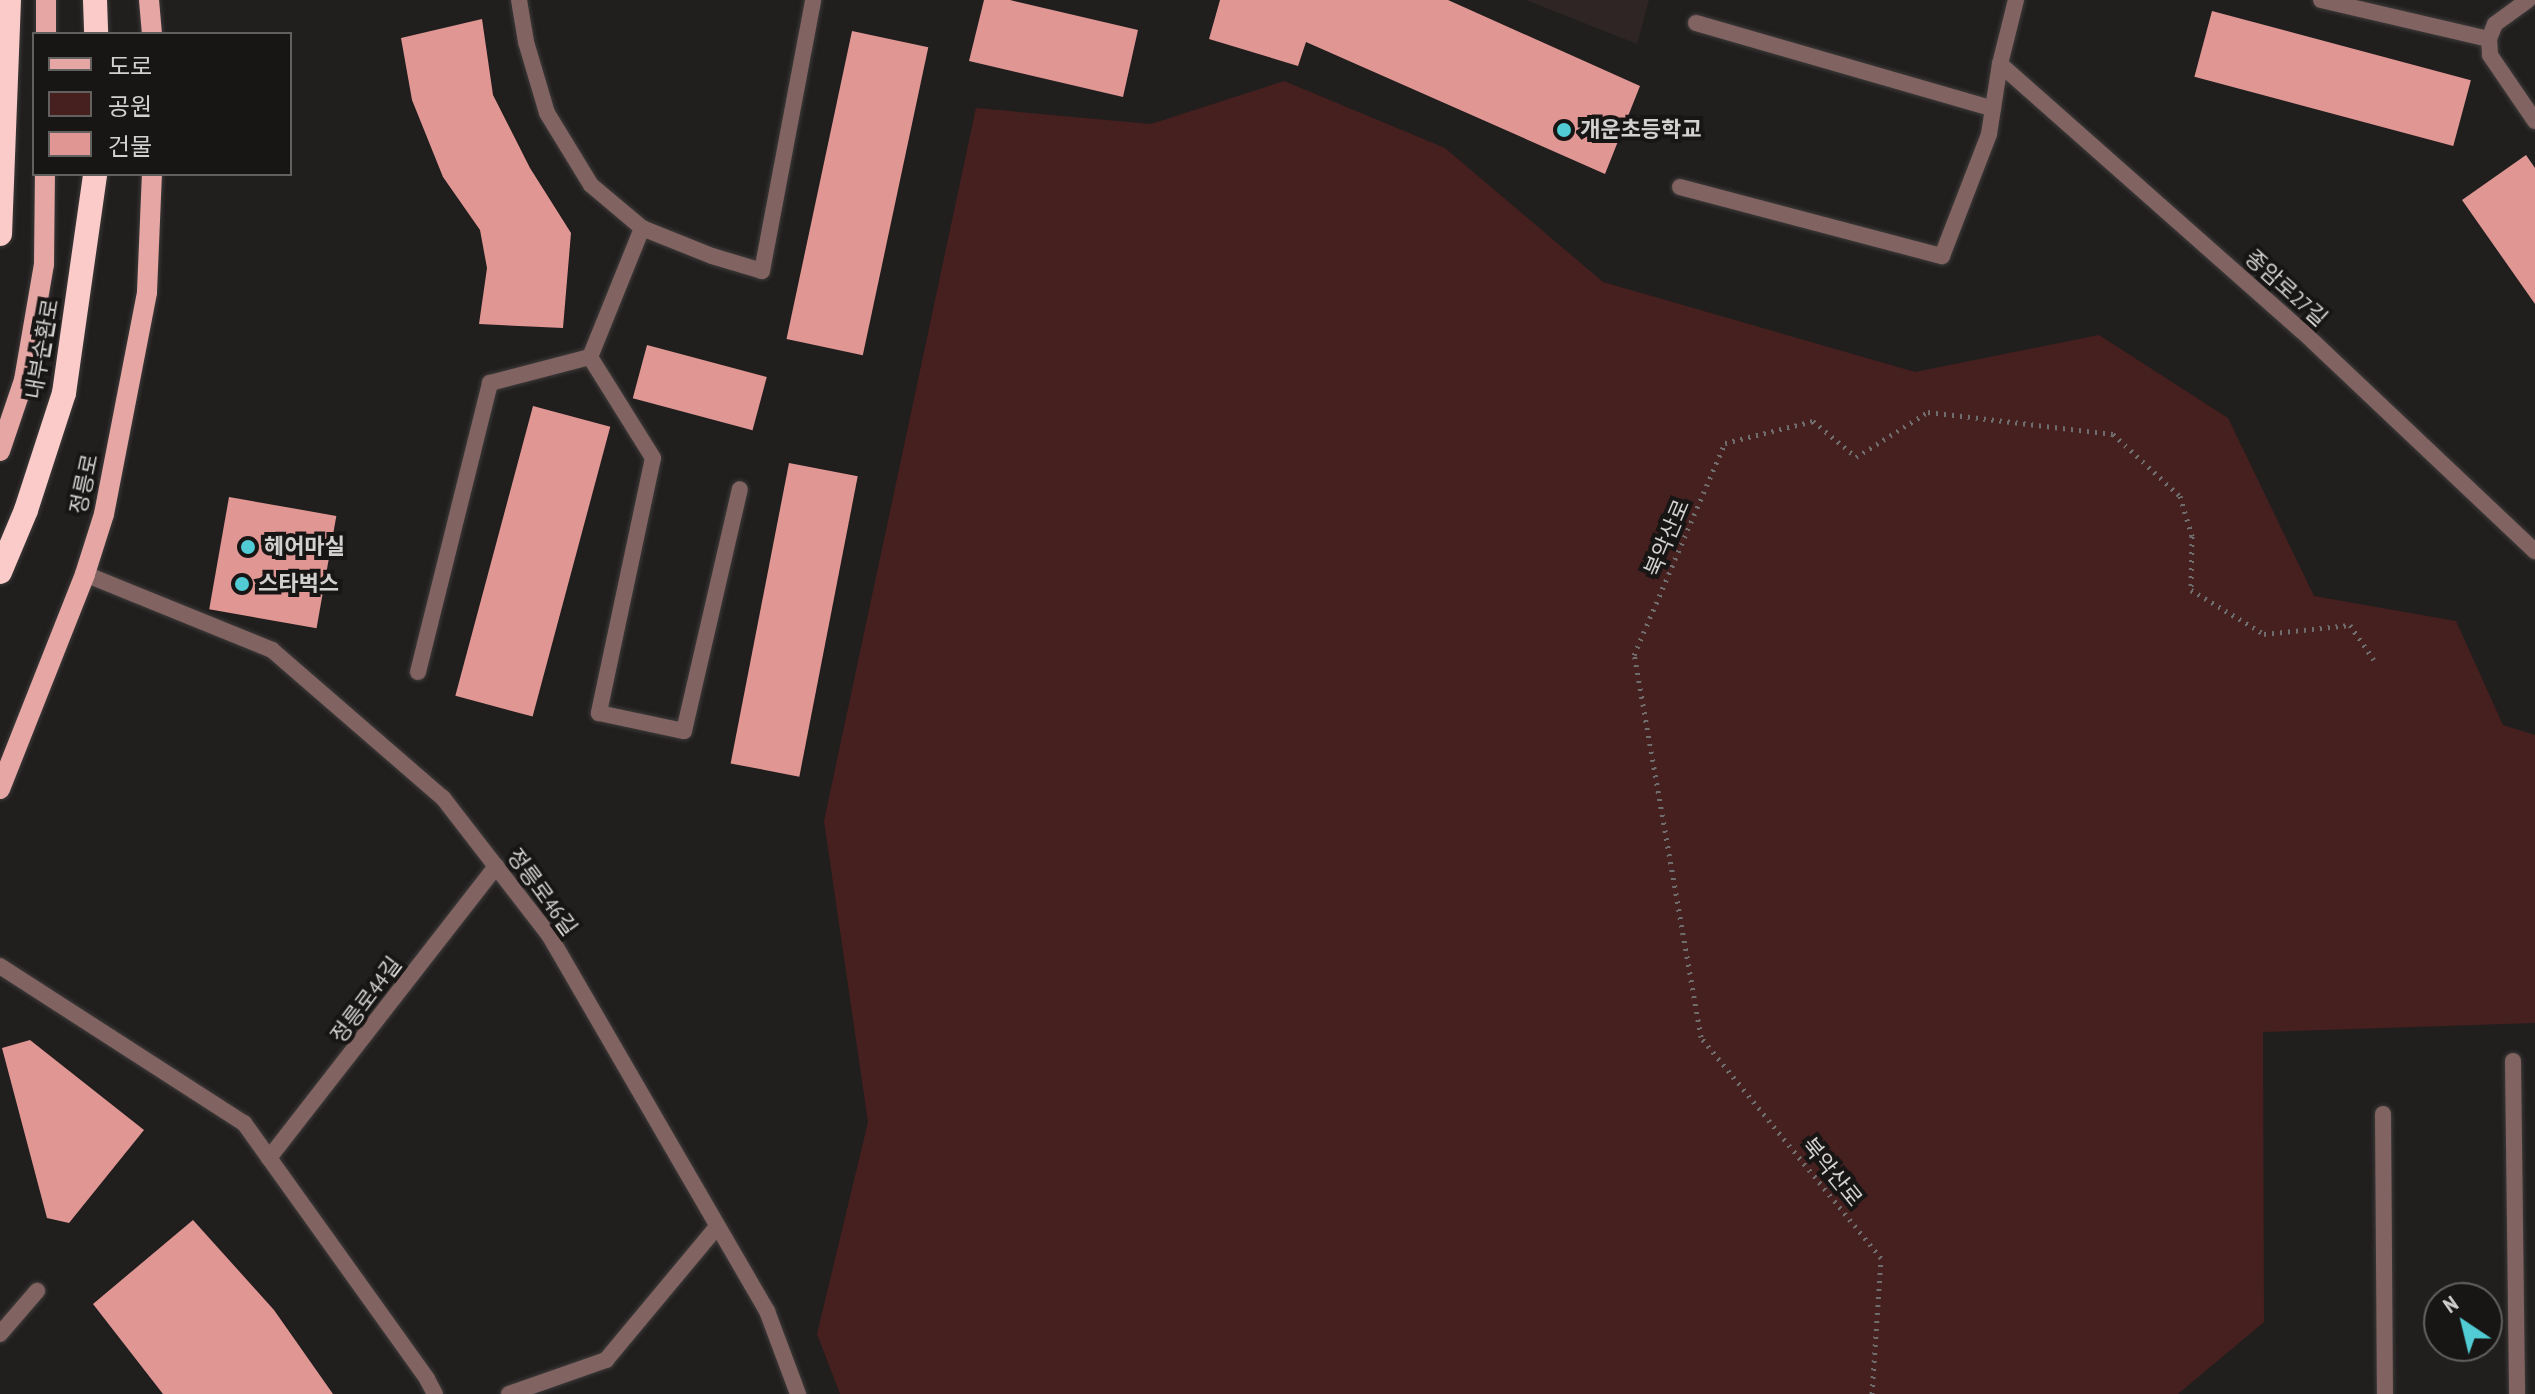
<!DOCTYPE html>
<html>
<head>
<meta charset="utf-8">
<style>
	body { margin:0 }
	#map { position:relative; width:2535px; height:1394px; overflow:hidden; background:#211e1e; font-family:"PT Sans Narrow","Noto Sans KR",sans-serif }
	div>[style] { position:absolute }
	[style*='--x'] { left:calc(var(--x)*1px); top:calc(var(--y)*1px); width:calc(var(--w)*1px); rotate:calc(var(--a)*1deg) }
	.built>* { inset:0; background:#2f2525 }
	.green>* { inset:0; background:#461f1f }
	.building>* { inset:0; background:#e09794; transform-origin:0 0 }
	.path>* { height:5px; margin-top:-2.5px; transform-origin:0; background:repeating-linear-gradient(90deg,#706e6d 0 2px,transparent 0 8px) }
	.roads { filter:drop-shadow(0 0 2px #3d3b3a) drop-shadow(0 0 2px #3d3b3a) }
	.lane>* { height:16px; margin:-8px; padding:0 8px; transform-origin:8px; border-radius:8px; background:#816361 }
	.street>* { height:16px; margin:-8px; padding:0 8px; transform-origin:8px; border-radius:8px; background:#816361 }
	.primary>* { height:20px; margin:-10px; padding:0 10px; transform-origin:10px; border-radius:10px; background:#e6a7a4 }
	.highway>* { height:24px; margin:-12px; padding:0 12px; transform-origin:12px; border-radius:12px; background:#facbc9 }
	.dots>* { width:22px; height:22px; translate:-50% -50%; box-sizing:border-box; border:4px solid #181515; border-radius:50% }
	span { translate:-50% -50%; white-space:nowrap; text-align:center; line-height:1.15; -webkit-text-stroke:8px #181515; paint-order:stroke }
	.poi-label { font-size:22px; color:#d3d1d0; font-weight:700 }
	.left { translate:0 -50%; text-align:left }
	.street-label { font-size:22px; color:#d3d1d0 }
	.legend { position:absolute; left:32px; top:32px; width:260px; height:144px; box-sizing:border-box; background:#181515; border:2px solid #636060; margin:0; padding:10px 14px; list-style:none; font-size:24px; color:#d3d1d0 }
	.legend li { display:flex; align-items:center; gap:16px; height:40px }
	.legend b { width:40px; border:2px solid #636060 }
	.north { position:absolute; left:2423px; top:1282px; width:80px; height:80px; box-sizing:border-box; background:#181515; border:2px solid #636060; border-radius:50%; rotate:325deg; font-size:22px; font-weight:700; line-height:32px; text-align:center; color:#d3d1d0 }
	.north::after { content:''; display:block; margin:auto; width:28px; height:36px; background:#51ccd4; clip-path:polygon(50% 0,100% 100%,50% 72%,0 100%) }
</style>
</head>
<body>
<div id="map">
	<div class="built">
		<i style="clip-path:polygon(1526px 0,1649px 0,1637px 44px)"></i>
	</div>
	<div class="green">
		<i style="clip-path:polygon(1284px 81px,1445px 148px,1603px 282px,1915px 372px,2099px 335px,2228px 418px,2314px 596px,2456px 621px,2503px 725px,2535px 735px,2535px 1023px,2263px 1032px,2264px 1322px,2178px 1394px,840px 1394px,817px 1334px,868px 1122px,824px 821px,976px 108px,1151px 124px)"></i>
	</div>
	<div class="building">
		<i style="clip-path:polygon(984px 0,1010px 0,1138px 30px,1123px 97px,969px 61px)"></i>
		<i style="clip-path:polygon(1220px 0,1448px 0,1640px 86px,1605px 174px,1306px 42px,1298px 66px,1209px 39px)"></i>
		<i style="left:2212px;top:11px;width:268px;height:68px;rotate:15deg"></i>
		<i style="clip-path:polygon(482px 19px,493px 95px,530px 168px,571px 233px,563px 328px,479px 324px,487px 268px,480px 230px,443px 177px,412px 100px,401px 38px)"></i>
		<i style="left:852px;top:31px;width:78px;height:315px;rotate:12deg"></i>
		<i style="clip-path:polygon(2526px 155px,2535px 168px,2535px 304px,2462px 200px)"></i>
		<i style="left:647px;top:345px;width:124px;height:55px;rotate:15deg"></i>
		<i style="left:533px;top:406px;width:80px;height:300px;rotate:15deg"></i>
		<i style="left:789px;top:463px;width:70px;height:306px;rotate:11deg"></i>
		<i style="left:229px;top:497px;width:109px;height:114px;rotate:10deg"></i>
		<i style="clip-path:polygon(30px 1040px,144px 1130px,69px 1223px,47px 1218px,2px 1048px)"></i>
		<i style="clip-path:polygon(193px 1220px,274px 1310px,333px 1394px,163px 1394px,93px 1304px)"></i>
	</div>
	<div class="path">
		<i style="--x:1872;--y:1394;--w:136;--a:-86.2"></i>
		<i style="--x:1881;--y:1258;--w:285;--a:-129.2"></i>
		<i style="--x:1701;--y:1037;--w:388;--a:-99.9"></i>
		<i style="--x:1634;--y:655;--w:231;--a:-66.8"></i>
		<i style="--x:1725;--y:443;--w:91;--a:-14"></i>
		<i style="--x:1813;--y:421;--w:56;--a:39.9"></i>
		<i style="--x:1856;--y:457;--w:85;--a:-32"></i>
		<i style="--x:1928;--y:412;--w:186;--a:6.8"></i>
		<i style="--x:2113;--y:434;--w:91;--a:42.8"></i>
		<i style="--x:2180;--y:496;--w:42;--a:73.3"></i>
		<i style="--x:2192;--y:536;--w:54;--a:91.1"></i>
		<i style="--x:2191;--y:590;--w:85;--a:31.1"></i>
		<i style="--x:2264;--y:634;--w:86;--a:-6"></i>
		<i style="--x:2350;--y:625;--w:42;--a:55.6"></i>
	</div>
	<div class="roads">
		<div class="lane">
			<i style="--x:2321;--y:0;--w:172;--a:13.1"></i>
			<i style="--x:2528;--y:0;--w:41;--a:144"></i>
			<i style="--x:2495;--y:24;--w:16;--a:112"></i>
			<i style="--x:2489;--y:39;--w:16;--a:86"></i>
			<i style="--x:2490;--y:55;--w:80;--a:55.7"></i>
			<i style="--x:2513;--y:1061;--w:333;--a:89.3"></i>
			<i style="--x:2383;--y:1114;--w:280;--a:89.6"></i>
			<i style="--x:0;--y:1334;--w:57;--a:-49.3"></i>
		</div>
		<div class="street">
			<i style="--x:519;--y:0;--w:43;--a:80.5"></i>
			<i style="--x:526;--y:42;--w:74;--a:73.5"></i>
			<i style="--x:547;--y:113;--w:84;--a:58.6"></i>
			<i style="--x:591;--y:185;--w:67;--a:40.1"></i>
			<i style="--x:642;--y:228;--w:75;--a:21.8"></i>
			<i style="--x:712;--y:256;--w:52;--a:16.7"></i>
			<i style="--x:762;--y:271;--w:276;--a:-79.3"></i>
			<i style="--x:1696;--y:23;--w:309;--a:16.1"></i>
			<i style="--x:2000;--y:64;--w:402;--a:41.5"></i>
			<i style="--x:2301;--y:330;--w:322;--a:43.4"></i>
			<i style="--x:1680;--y:187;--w:271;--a:14.8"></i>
			<i style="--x:1942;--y:256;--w:131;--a:-68.9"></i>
			<i style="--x:1989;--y:134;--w:71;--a:-81.1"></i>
			<i style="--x:2000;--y:64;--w:66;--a:-76"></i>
			<i style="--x:590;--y:357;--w:119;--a:58"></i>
			<i style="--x:653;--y:458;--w:261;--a:102"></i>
			<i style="--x:599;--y:713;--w:87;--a:12"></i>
			<i style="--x:684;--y:731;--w:248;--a:-77"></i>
			<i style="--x:85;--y:574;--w:202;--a:22.1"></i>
			<i style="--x:272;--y:650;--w:226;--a:40.9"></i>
			<i style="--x:443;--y:798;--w:173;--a:52.3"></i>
			<i style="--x:549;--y:935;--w:435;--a:59.9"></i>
			<i style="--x:767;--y:1311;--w:89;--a:69.5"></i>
			<i style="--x:418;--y:672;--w:298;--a:-76"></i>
			<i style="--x:490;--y:383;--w:103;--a:-14.6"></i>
			<i style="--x:590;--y:357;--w:139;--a:-68"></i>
			<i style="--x:0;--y:966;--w:290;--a:32.8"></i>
			<i style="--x:244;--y:1123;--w:315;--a:54.4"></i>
			<i style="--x:427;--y:1379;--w:17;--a:62"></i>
			<i style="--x:269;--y:1158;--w:370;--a:-52.1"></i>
			<i style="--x:509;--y:1394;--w:103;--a:-19.3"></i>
			<i style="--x:606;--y:1360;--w:173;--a:-50.2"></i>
		</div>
		<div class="primary">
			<i style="--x:149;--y:0;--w:34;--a:85"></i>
			<i style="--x:46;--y:34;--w:34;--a:-90"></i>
			<i style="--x:0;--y:451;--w:75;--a:-71.3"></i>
			<i style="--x:24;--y:380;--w:118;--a:-80.2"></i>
			<i style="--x:44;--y:264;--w:90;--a:-89.4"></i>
			<i style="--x:0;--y:789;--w:231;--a:-68.4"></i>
			<i style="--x:85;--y:574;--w:63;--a:-72.4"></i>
			<i style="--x:104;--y:514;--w:226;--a:-79"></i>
			<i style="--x:147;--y:292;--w:118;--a:-87.6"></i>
		</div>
		<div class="highway">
			<i style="--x:95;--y:0;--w:34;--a:88"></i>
			<i style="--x:0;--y:234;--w:234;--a:-87.8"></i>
			<i style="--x:0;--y:572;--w:67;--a:-67.2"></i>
			<i style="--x:26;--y:510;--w:123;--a:-72"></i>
			<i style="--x:64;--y:393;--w:221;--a:-81.9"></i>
		</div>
	</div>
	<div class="dots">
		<i style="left:1564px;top:130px;background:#51ccd4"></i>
		<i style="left:248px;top:547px;background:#51ccd4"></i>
		<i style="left:242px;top:584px;background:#51ccd4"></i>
	</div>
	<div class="poi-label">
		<span class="left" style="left:1580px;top:130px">개운초등학교</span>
		<span class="left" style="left:264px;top:547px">헤어마실</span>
		<span class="left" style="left:258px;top:584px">스타벅스</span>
	</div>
	<div class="street-label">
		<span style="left:2286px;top:288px;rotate:42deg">종암로27길</span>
		<span style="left:42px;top:349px;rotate:-80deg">내부순환로</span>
		<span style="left:84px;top:484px;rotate:-78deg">정릉로</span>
		<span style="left:1667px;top:538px;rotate:-67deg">북악산로</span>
		<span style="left:542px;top:892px;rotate:54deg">정릉로46길</span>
		<span style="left:366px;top:1000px;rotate:-53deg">정릉로44길</span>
		<span style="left:1832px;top:1172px;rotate:51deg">북악산로</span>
	</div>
	<ul class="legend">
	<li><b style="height:10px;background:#e6a7a4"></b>도로</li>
	<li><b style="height:22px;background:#461f1f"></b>공원</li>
	<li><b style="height:22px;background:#e09794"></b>건물</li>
	</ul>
	<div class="north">N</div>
</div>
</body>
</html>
